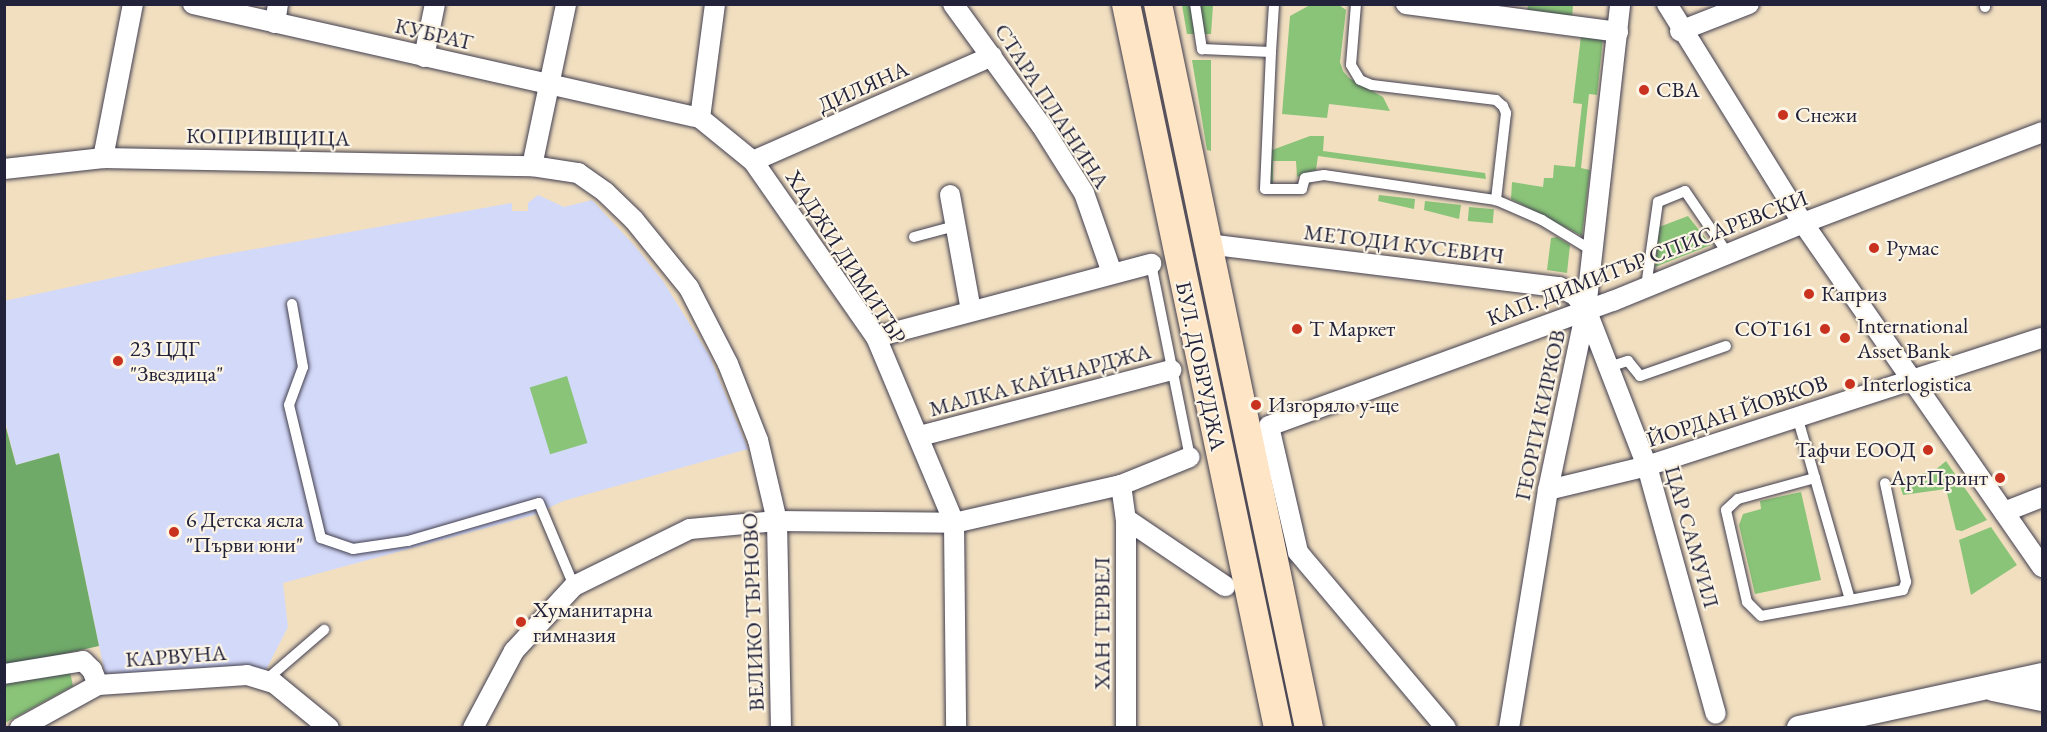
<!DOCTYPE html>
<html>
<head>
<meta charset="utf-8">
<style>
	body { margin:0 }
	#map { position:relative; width:2047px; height:732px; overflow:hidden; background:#f1dfc0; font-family:"EB Garamond",serif }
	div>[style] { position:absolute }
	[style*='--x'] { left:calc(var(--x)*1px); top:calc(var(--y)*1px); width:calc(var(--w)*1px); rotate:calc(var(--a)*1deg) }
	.built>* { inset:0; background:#d3d9f9 }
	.green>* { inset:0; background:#8ac478; transform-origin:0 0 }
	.forest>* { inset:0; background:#6faa68 }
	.roads { filter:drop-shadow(0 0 2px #413e4f) drop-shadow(0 0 2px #413e4f) }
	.service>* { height:10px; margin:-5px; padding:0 5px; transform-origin:5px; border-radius:5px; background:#fff }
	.minor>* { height:20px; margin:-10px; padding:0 10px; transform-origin:10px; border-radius:10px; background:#fff }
	.tertiary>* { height:24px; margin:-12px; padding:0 12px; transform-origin:12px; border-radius:12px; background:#fff }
	.secondary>* { height:28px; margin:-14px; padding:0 14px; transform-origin:14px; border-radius:14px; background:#fde5c5 }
	.dots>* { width:16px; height:16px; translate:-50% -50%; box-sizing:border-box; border:3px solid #fcf5e5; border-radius:50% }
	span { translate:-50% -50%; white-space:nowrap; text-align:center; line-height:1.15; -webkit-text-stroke:4.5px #fcf5e5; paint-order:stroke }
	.street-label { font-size:22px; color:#22223b }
	.poi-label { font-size:22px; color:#22223b }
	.left { translate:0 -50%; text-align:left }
	.right { translate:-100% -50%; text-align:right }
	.frame { position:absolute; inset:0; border:6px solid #22223b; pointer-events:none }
</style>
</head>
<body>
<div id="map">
	<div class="built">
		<i style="clip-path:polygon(538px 195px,564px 207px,592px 200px,634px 245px,663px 281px,709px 355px,748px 449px,563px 501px,534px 515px,283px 583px,288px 627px,266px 670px,234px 666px,105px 674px,59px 453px,16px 465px,5px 420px,4px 301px,210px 257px,512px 203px,512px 211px,528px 211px,528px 203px)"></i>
	</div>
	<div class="green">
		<i style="clip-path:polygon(1182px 5px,1213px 5px,1211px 34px,1187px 34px)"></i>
		<i style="clip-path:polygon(1310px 5px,1339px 5px,1346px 10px,1340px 62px,1343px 71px,1349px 78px,1383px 97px,1390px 111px,1329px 104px,1327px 118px,1282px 114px,1290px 16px)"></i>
		<i style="clip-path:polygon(1528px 5px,1573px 5px,1572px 19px,1526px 16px)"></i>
		<i style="clip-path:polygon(1581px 36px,1603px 38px,1597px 95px,1589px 94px,1581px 168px,1590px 170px,1582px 236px,1511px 199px,1512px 182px,1543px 187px,1544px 178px,1553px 178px,1554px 165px,1575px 167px,1582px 104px,1573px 103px)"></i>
		<i style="clip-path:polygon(1192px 60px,1211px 60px,1211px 151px,1207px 150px)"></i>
		<i style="clip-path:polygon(1310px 136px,1324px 136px,1323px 151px,1485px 173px,1486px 179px,1318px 156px,1316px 170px,1297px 177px,1296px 161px,1273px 161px,1273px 183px,1270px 183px,1272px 150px)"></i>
		<i style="clip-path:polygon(1379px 195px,1415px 199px,1414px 209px,1378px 201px)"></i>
		<i style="clip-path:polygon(1425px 201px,1461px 205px,1459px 219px,1424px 210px)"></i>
		<i style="left:1469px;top:207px;width:25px;height:14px;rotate:5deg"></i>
		<i style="clip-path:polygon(1688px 216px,1711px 245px,1655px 267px,1659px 227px)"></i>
		<i style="clip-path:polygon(1557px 237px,1570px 245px,1567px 273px,1547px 270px,1551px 238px)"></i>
		<i style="left:567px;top:376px;width:70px;height:39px;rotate:73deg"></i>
		<i style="clip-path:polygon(1946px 461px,1987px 520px,1962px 531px,1956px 530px,1946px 489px,1903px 495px,1898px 480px,1934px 471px)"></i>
		<i style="clip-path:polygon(1801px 492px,1821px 580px,1755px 594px,1739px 525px,1743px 514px,1761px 509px,1760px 501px)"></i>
		<i style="clip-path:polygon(1991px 527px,2017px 565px,1971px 595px,1959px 540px)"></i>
		<i style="clip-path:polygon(69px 667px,73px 686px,5px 723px,5px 680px)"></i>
	</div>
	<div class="forest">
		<i style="clip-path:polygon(4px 420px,16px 465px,59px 453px,99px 646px,5px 667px)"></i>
	</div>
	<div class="roads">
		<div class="service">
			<i style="--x:1195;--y:4;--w:46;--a:81.2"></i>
			<i style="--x:1202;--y:49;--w:69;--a:2.5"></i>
			<i style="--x:1271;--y:52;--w:137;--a:92.5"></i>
			<i style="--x:1265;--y:189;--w:37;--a:0"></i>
			<i style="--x:1302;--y:189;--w:11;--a:-75"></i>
			<i style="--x:1305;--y:178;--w:19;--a:-9"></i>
			<i style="--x:1324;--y:175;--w:174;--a:8.3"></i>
			<i style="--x:1496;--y:200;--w:50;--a:23.5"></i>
			<i style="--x:1542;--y:220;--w:60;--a:31.3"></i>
			<i style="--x:1356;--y:4;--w:61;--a:94.7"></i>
			<i style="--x:1351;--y:65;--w:17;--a:59"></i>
			<i style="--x:1360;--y:80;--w:13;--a:23"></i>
			<i style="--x:1372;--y:85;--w:125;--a:6.9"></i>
			<i style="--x:1496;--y:100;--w:9;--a:41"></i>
			<i style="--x:1503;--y:106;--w:8;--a:67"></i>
			<i style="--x:1506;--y:113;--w:88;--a:96.6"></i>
			<i style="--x:1985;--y:4;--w:3;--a:90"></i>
			<i style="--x:1271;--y:52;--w:48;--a:-86.4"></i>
			<i style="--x:914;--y:237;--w:42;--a:-15"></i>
			<i style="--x:1151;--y:264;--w:197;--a:78.6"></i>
			<i style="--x:1646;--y:287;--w:86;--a:-82"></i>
			<i style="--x:1658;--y:202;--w:29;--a:-22"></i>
			<i style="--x:1685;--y:191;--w:76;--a:55.7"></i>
			<i style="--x:292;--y:304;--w:64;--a:80.1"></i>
			<i style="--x:303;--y:367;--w:40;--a:110.2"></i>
			<i style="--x:289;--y:405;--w:137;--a:76.5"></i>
			<i style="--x:321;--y:538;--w:34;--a:19"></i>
			<i style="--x:353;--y:549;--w:56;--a:-8.3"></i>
			<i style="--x:408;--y:541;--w:136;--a:-16.2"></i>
			<i style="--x:539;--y:503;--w:90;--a:67.1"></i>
			<i style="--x:1609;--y:367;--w:20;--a:-18"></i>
			<i style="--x:1628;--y:361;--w:19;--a:51"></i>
			<i style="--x:1640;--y:376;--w:91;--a:-19.2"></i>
			<i style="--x:1797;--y:416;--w:191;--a:73.9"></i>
			<i style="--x:1850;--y:600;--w:90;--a:169.8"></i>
			<i style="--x:1761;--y:616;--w:20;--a:-135"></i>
			<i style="--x:1747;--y:602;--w:94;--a:-102.9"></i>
			<i style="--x:1726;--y:510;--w:16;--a:-43"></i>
			<i style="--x:1738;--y:499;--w:80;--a:-15.3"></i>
			<i style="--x:1850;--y:600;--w:54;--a:-10.7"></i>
			<i style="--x:1903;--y:590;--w:9;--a:-69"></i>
			<i style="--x:1906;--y:582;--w:101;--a:-102"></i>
			<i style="--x:266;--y:680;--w:77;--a:-40.8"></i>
		</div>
		<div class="minor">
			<i style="--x:193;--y:4;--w:520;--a:12.67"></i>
			<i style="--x:700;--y:118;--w:68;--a:39.1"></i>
			<i style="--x:753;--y:161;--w:215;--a:55.1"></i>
			<i style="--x:876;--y:337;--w:202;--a:67.2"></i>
			<i style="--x:954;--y:523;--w:205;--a:89.4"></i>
			<i style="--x:953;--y:4;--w:150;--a:54"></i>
			<i style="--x:1041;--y:125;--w:80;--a:57.7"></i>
			<i style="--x:1084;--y:193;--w:85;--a:70.7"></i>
			<i style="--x:1406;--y:4;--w:214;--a:7.5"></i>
			<i style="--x:1667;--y:4;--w:258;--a:58.2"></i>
			<i style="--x:1803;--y:223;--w:419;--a:55.2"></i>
			<i style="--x:275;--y:23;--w:19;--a:-81"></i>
			<i style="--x:1680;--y:31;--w:74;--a:-21.4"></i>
			<i style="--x:424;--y:57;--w:54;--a:-78.3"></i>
			<i style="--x:700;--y:118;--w:115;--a:-82.5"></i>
			<i style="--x:103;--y:158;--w:157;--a:-79"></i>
			<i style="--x:753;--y:161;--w:261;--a:-23.7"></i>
			<i style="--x:532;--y:166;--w:166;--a:-78.1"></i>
			<i style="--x:4;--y:169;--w:100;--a:-6.3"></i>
			<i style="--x:103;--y:158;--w:429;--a:1.1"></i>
			<i style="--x:532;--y:166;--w:47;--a:8.7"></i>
			<i style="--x:578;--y:173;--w:33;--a:35"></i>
			<i style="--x:605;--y:192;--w:40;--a:44"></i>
			<i style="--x:634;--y:220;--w:87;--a:51"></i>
			<i style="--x:689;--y:288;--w:85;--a:62.8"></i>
			<i style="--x:728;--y:364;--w:82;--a:68.5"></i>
			<i style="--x:758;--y:440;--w:83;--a:76.8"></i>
			<i style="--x:777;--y:521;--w:207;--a:88.9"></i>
			<i style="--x:950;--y:195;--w:118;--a:79.7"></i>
			<i style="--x:1207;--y:244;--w:355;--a:7"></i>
			<i style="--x:1559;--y:287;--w:18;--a:27"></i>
			<i style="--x:1575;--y:295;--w:18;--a:52"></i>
			<i style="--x:1586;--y:309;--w:168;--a:68.8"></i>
			<i style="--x:1647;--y:466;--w:257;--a:74.5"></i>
			<i style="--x:876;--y:337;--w:285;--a:-14.9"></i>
			<i style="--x:920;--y:436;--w:260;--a:-14.7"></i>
			<i style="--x:1121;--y:485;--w:34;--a:82"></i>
			<i style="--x:1126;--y:519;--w:209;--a:90"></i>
			<i style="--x:1548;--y:490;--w:102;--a:-13.6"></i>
			<i style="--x:1647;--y:466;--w:415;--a:-18"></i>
			<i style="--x:2004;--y:512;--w:41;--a:-21.5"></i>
			<i style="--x:1126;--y:519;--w:120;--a:34.1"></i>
			<i style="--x:4;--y:674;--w:80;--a:-9.3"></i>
			<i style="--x:83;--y:661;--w:13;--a:45"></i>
			<i style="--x:92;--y:670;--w:16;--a:68"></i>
			<i style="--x:20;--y:728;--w:89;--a:-28.9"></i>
			<i style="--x:98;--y:685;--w:149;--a:-3.8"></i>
			<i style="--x:247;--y:675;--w:28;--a:17"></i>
			<i style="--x:274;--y:683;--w:71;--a:39.3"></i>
			<i style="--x:473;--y:728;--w:87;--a:-62"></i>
			<i style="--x:514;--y:651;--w:88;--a:-47.3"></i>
			<i style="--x:574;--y:586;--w:129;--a:-26.2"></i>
			<i style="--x:690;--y:529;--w:87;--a:-5.3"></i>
			<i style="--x:777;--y:521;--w:177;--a:0.6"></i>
			<i style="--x:954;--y:523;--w:171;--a:-12.8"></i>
			<i style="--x:1121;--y:485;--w:74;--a:-22.1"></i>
			<i style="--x:1446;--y:728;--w:230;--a:-130.1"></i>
			<i style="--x:1298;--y:552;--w:129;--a:-103"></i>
			<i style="--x:1269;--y:426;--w:366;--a:-20"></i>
			<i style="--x:1613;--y:301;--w:205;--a:-22.3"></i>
			<i style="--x:1803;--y:223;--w:256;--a:-20.8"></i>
			<i style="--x:1509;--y:728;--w:241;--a:-80.7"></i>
			<i style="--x:1548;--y:490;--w:185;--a:-78.1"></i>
			<i style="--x:1586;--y:309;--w:307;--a:-83.6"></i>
		</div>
		<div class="tertiary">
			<i style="--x:1993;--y:689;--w:50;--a:11.5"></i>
			<i style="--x:1799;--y:728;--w:249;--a:-12.3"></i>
		</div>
		<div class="secondary">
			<i style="--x:1126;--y:4;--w:740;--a:78.14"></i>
			<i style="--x:1158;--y:4;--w:740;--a:78.22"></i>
		</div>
	</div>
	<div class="dots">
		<i style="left:1644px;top:90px;background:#c8321e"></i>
		<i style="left:1783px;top:115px;background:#c8321e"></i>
		<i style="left:1874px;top:248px;background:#c8321e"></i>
		<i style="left:1809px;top:294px;background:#c8321e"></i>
		<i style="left:1297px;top:329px;background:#c8321e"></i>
		<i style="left:1825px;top:329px;background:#c8321e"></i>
		<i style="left:1845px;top:338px;background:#c8321e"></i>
		<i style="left:118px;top:361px;background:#c8321e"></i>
		<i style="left:1850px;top:384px;background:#c8321e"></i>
		<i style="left:1256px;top:405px;background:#c8321e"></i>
		<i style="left:1928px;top:450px;background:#c8321e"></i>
		<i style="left:2000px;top:478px;background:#c8321e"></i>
		<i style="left:174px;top:532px;background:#c8321e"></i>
		<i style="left:521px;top:622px;background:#c8321e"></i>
	</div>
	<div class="street-label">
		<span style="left:434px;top:34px;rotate:13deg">КУБРАТ</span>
		<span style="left:863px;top:87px;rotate:-24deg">ДИЛЯНА</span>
		<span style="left:1052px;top:106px;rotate:57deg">СТАРА ПЛАНИНА</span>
		<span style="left:268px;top:137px;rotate:1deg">КОПРИВЩИЦА</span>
		<span style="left:1404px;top:244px;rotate:7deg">МЕТОДИ КУСЕВИЧ</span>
		<span style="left:846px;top:257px;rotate:57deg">ХАДЖИ ДИМИТЪР</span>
		<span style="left:1647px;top:258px;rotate:-21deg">КАП. ДИМИТЪР СПИСАРЕВСКИ</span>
		<span style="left:1201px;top:366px;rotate:78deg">БУЛ. ДОБРУДЖА</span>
		<span style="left:1040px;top:380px;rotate:-15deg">МАЛКА КАЙНАРДЖА</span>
		<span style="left:1737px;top:411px;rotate:-18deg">ЙОРДАН ЙОВКОВ</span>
		<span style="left:1540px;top:415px;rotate:-78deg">ГЕОРГИ КИРКОВ</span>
		<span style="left:1692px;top:537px;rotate:74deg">ЦАР САМУИЛ</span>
		<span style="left:753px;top:612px;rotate:-92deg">ВЕЛИКО ТЪРНОВО</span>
		<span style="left:1102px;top:623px;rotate:-90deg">ХАН ТЕРВЕЛ</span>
		<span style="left:176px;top:656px;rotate:-4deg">КАРВУНА</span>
	</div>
	<div class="poi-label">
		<span class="left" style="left:1656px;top:90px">CBA</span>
		<span class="left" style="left:1795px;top:115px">Снежи</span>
		<span class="left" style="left:1886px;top:248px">Румас</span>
		<span class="left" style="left:1821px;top:294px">Каприз</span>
		<span class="left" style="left:1857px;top:338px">International<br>Asset Bank</span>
		<span class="left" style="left:1309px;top:329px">Т Маркет</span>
		<span class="right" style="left:1813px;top:329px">СОТ161</span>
		<span class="left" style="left:130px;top:361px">23 ЦДГ<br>"Звездица"</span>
		<span class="left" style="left:1862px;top:384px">Interlogistica</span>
		<span class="left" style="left:1268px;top:405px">Изгоряло у-ще</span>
		<span class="right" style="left:1916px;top:450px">Тафчи ЕООД</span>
		<span class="right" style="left:1988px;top:478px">АртПринт</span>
		<span class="left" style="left:186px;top:532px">6 Детска ясла<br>"Първи юни"</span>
		<span class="left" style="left:533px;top:622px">Хуманитарна<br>гимназия</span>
	</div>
	<div class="frame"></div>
</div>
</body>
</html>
